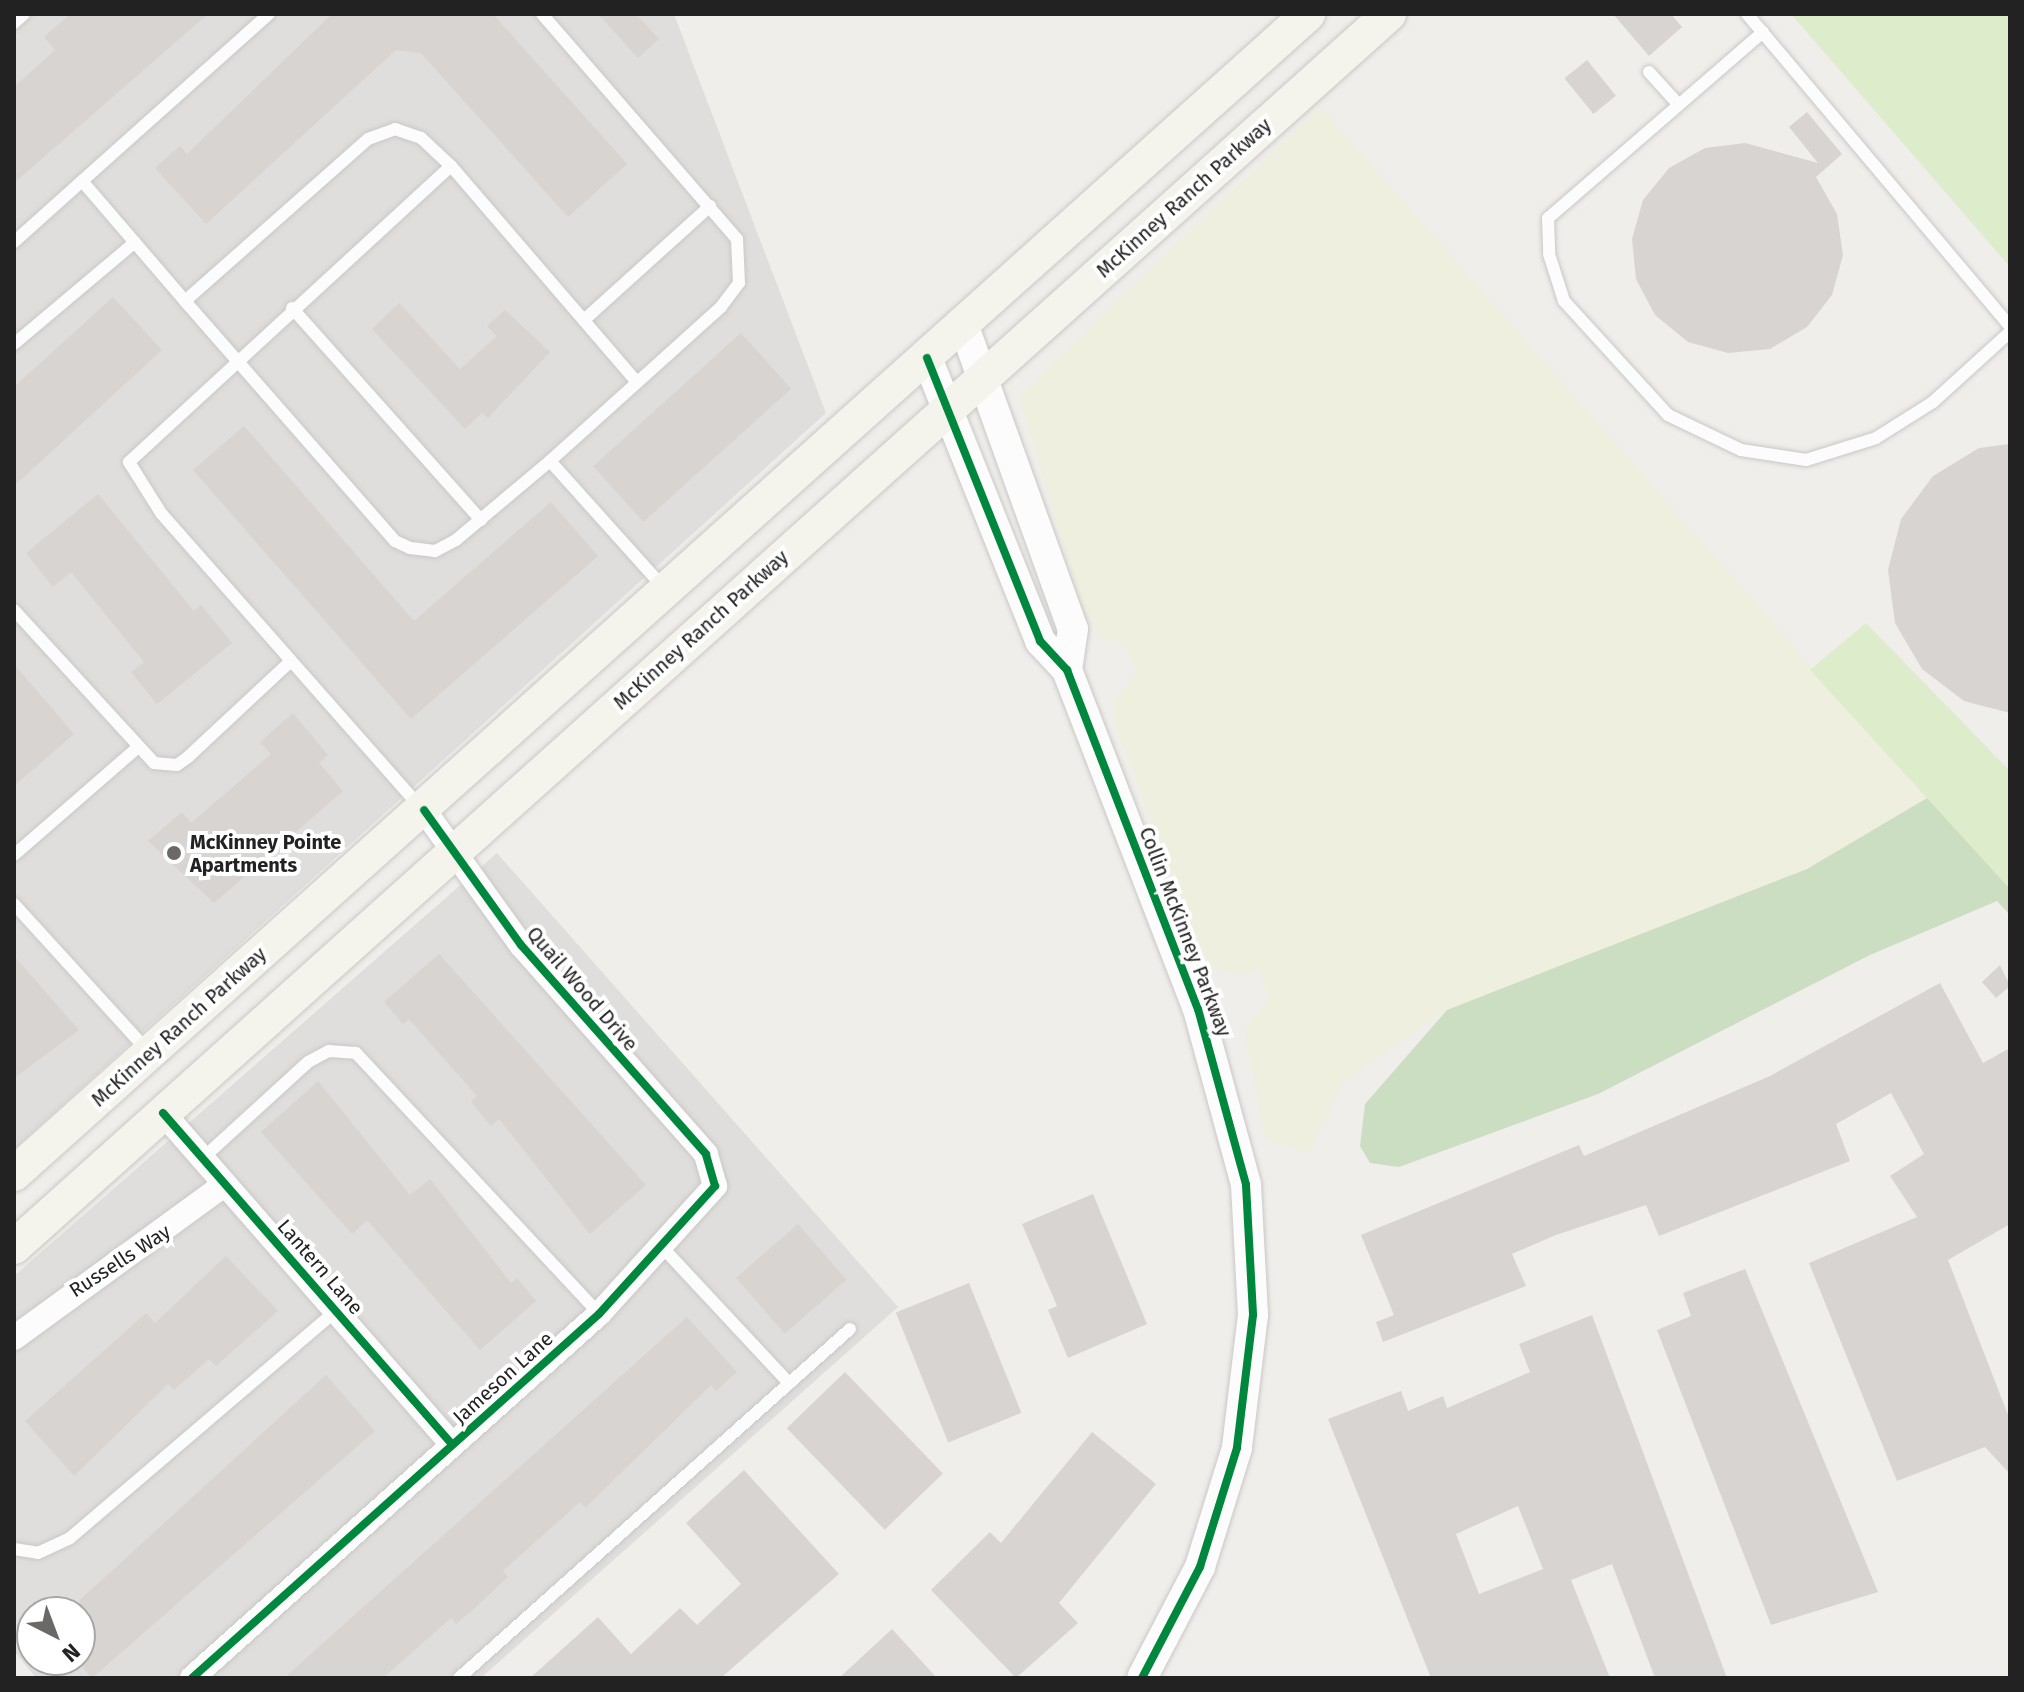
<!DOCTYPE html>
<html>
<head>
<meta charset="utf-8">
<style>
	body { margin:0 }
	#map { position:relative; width:2024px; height:1692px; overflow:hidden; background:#f0eeeb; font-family:"Fira Sans",sans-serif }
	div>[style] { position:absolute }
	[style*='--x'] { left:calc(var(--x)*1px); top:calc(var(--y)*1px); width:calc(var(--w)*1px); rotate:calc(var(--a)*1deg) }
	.residential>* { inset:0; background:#dfdedc }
	.farmland>* { inset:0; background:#efefdf }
	.grass>* { inset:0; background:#ddeccb }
	.forest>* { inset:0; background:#cbdec1 }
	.building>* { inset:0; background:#d7d4d2; transform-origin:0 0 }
	.roads { filter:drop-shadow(0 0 2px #c9c8c7) drop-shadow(0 0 2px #c9c8c7) }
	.service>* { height:12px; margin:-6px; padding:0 6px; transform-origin:6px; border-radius:6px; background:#fdfcfc }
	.minor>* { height:24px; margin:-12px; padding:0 12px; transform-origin:12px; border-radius:12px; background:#fdfcfc }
	.tertiary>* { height:30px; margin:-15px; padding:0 15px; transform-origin:15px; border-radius:15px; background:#fdfcfc }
	.secondary>* { height:34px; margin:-17px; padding:0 17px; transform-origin:17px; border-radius:17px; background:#f4f4ed }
	.cycleway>* { height:8px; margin:-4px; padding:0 4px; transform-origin:4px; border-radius:4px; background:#00873e }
	.dots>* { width:22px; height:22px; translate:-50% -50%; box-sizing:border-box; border:4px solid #fff; border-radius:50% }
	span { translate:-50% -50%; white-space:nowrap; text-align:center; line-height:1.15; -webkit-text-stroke:8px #fff; paint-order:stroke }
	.street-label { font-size:20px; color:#222 }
	.poi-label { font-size:20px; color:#222; font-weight:700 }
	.left { translate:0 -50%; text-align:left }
	.frame { position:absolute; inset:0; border:16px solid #222; pointer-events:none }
	.north { position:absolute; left:16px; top:1596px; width:80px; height:80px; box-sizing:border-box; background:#fff; border:2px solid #a7a7a7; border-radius:50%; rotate:138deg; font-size:22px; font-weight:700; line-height:32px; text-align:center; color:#222 }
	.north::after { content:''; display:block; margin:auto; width:28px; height:36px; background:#6a6968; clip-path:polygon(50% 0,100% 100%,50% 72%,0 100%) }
</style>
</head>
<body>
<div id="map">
	<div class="residential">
		<i style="clip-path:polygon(14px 14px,674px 14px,826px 413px,14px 1149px)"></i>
		<i style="clip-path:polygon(evenodd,497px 853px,898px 1307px,481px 1678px,36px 1678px,14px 1651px,14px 1276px,497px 853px,32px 1612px,80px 1612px,80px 1660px,32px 1660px,32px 1612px)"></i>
	</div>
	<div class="farmland">
		<i style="clip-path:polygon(1320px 106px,1927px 798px,1807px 869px,1447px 1010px,1342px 1083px,1308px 1154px,1265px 1139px,1244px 1031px,1269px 999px,1258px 969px,1237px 976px,1211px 966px,1196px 937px,1114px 723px,1114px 699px,1137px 675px,1125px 646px,1102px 637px,1084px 614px,1019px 396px)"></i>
	</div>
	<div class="grass">
		<i style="clip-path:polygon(1791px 14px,2010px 14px,2010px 267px)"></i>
		<i style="clip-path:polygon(1866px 623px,2010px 771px,2010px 889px,1810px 670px)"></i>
	</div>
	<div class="forest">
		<i style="clip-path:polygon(1927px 798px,2010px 889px,2010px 915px,1997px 901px,1870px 955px,1598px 1094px,1399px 1167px,1370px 1163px,1360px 1146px,1365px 1104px,1447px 1010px,1807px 869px)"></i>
	</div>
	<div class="building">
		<i style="clip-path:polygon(70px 14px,208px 14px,14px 183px,14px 87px,55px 50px,44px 37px)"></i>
		<i style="clip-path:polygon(332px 14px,493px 14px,627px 164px,568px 217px,421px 53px,396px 50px,206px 224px,155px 168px,180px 146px,187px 154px)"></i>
		<i style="clip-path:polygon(598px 14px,636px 14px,659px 39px,638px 58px)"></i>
		<i style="clip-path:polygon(1613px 14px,1671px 14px,1682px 27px,1649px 56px)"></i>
		<i style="left:1587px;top:60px;width:46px;height:29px;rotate:51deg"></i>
		<i style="clip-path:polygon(1807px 112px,1842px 154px,1816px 177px,1837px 214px,1843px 255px,1832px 295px,1807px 327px,1770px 349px,1728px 353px,1688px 342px,1655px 315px,1636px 279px,1632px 239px,1643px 200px,1669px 168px,1705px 148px,1745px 143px,1818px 163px,1789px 127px)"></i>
		<i style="clip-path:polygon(113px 297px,162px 350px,14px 486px,14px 387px)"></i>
		<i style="clip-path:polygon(399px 303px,460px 369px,497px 336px,487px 326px,505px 310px,550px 352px,488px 418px,482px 413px,465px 429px,372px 329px)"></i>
		<i style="left:741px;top:333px;width:75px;height:199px;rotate:48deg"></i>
		<i style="clip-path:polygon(244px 426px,414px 621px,551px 502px,598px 556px,411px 719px,193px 470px)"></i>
		<i style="clip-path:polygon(2010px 444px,2010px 713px,1964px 701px,1922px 669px,1895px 623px,1888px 570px,1901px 519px,1933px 476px,1979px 448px)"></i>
		<i style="clip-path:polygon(98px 494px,194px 611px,201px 605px,232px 643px,157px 704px,131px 672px,144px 662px,71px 572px,53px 587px,26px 553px)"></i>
		<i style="clip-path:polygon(14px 664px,74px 734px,14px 786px)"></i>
		<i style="clip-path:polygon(293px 713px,328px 755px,319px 763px,343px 791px,214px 903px,148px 841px,182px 812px,191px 823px,271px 754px,260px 742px)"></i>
		<i style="clip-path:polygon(439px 954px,646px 1185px,590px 1234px,499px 1119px,491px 1126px,471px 1102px,477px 1096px,409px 1019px,403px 1024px,384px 1002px)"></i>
		<i style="clip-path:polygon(14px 956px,79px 1030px,14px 1078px)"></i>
		<i style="clip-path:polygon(2000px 965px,2010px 986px,1996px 998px,1982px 982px)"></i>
		<i style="clip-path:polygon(1940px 983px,1983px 1063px,2010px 1048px,2010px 1224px,1948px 1260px,2010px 1420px,2010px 1474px,1985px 1447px,1897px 1481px,1809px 1263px,1917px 1217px,1890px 1176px,1924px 1154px,1891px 1093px,1836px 1124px,1850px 1161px,1659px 1236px,1646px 1205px,1556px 1235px,1512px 1254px,1526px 1286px,1383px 1342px,1376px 1322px,1394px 1315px,1361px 1235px,1579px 1145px,1584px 1156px,1770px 1076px)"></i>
		<i style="clip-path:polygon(318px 1081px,410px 1195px,430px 1179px,511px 1283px,517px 1278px,536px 1301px,480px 1350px,367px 1220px,352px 1234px,261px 1132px)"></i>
		<i style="clip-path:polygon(1093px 1194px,1147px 1324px,1068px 1358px,1048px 1310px,1057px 1306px,1022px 1224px)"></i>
		<i style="left:798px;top:1224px;width:74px;height:82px;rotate:49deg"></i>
		<i style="clip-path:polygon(226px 1256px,278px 1311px,216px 1366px,209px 1359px,174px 1390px,168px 1384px,74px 1476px,25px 1421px,146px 1313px,155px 1323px)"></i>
		<i style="clip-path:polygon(1745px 1269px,1878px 1592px,1771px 1625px,1657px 1330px,1691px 1316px,1683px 1293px)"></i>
		<i style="left:969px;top:1283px;width:140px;height:79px;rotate:68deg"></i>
		<i style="clip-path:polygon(evenodd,1592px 1315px,1727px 1678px,1655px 1678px,1612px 1564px,1571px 1580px,1610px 1678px,1431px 1678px,1328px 1419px,1401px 1391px,1408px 1411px,1443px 1396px,1447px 1408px,1530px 1372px,1519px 1344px,1592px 1315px,1518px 1506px,1543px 1569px,1479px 1594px,1456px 1534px,1518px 1506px)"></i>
		<i style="clip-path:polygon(687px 1317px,737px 1372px,716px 1391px,711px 1385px,585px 1508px,580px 1502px,503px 1571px,508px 1577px,478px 1605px,456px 1624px,451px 1618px,383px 1678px,284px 1678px)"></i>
		<i style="left:845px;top:1372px;width:141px;height:81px;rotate:46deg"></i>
		<i style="clip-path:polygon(326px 1375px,375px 1431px,92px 1678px,80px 1665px,80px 1600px)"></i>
		<i style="clip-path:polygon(1092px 1432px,1156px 1484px,1059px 1603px,1078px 1623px,1016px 1678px,931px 1590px,990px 1532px,1001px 1543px)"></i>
		<i style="clip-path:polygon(744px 1470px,839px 1574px,721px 1678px,530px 1678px,598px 1617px,631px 1654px,680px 1608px,697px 1625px,741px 1584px,686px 1523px)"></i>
		<i style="clip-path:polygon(892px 1629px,937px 1678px,839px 1678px)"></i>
	</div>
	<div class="roads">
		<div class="service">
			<i style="--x:542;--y:14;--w:298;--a:49.1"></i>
			<i style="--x:737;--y:239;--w:44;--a:87.4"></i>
			<i style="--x:739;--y:283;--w:30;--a:127"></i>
			<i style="--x:721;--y:307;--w:230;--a:138"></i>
			<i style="--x:550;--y:461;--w:172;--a:48.1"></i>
			<i style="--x:1747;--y:14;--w:408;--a:49.9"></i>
			<i style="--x:14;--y:23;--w:13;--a:-42"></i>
			<i style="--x:1763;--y:32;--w:284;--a:139.1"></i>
			<i style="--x:1548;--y:218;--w:36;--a:88"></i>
			<i style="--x:1549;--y:254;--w:49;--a:72.3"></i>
			<i style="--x:1564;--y:301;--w:154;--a:47.6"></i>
			<i style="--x:1668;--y:415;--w:81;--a:25.6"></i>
			<i style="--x:1741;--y:450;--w:66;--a:8.7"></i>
			<i style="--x:1806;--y:460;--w:73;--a:-17.4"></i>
			<i style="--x:1876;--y:438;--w:67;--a:-32.3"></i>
			<i style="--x:1933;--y:402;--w:104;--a:-42.3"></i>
			<i style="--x:1649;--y:72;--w:43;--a:47.8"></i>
			<i style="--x:14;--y:242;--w:91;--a:-41.9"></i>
			<i style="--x:185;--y:301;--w:158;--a:-130.6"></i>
			<i style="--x:82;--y:181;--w:251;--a:-41.8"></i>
			<i style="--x:292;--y:308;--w:284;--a:48.3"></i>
			<i style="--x:584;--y:320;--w:170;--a:-42.1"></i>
			<i style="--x:14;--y:344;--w:158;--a:-40.1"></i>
			<i style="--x:550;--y:461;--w:123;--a:140"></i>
			<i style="--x:456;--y:540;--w:24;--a:152"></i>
			<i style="--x:435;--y:551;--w:25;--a:-173"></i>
			<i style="--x:410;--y:548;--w:17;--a:-155"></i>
			<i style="--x:395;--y:541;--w:319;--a:-131.2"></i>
			<i style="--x:185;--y:301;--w:244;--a:-41.5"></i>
			<i style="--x:368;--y:139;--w:29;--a:-20"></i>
			<i style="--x:395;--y:129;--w:28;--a:19"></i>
			<i style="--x:421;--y:138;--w:41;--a:43"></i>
			<i style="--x:451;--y:166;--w:285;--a:49.3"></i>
			<i style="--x:14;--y:610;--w:207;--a:47.5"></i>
			<i style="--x:154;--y:763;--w:23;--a:5"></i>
			<i style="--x:177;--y:765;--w:14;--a:-36"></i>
			<i style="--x:188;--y:757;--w:139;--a:-43"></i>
			<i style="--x:421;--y:808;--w:393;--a:-131.4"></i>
			<i style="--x:161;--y:513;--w:60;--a:-122.1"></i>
			<i style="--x:129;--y:462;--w:437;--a:-42.6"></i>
			<i style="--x:14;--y:855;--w:163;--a:-41"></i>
			<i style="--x:14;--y:904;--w:197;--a:47.7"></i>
			<i style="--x:203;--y:1158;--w:142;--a:-42.4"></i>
			<i style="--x:308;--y:1062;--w:24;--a:-28"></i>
			<i style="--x:329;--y:1051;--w:27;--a:4"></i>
			<i style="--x:356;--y:1053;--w:357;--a:47"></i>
			<i style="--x:663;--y:1248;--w:185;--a:47"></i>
			<i style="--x:14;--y:1549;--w:24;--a:9"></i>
			<i style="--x:38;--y:1553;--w:35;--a:-25"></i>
			<i style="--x:70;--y:1538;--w:351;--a:-40.5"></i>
			<i style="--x:459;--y:1678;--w:524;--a:-41.75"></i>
		</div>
		<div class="minor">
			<i style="--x:163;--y:1113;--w:439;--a:48.9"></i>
			<i style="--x:14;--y:1338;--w:261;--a:-36.1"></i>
			<i style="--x:192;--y:1678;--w:546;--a:-41.81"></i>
			<i style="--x:599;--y:1314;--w:173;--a:-47.8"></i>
			<i style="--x:715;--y:1186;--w:33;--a:-106"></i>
			<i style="--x:706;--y:1154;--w:279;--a:-131.5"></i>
			<i style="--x:521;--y:945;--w:166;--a:-125.7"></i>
		</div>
		<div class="tertiary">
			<i style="--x:963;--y:324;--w:324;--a:70.2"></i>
			<i style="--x:1073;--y:629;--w:41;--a:98.3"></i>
			<i style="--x:927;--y:358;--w:305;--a:68.2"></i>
			<i style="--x:1040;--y:641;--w:40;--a:47"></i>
			<i style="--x:1067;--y:670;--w:363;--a:68.9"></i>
			<i style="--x:1198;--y:1009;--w:182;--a:74.7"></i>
			<i style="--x:1246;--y:1185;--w:130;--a:86.9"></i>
			<i style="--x:1253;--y:1315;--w:134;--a:96.9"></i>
			<i style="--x:1237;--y:1448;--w:125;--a:107.3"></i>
			<i style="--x:1200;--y:1567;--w:125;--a:117.6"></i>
		</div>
		<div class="secondary">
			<i style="--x:14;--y:1174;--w:1738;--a:-41.87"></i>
			<i style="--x:14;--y:1247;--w:1847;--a:-41.88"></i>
		</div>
	</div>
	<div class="cycleway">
		<i style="--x:927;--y:358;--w:305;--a:68.2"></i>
		<i style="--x:1040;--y:641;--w:40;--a:47"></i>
		<i style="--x:1067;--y:670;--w:363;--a:68.9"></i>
		<i style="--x:1198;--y:1009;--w:182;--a:74.7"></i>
		<i style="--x:1246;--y:1185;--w:130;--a:86.9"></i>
		<i style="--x:1253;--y:1315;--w:134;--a:96.9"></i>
		<i style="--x:1237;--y:1448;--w:125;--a:107.3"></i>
		<i style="--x:1200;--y:1567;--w:125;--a:117.6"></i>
		<i style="--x:163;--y:1113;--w:439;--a:48.9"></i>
		<i style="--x:192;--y:1678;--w:546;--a:-41.81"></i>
		<i style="--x:599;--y:1314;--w:173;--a:-47.8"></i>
		<i style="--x:715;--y:1186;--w:33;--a:-106"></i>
		<i style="--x:706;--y:1154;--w:279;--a:-131.5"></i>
		<i style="--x:521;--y:945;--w:166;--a:-125.7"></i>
	</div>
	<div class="dots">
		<i style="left:174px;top:853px;background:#6a6968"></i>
	</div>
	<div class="street-label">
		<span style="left:1184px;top:198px;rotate:-42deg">McKinney Ranch Parkway</span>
		<span style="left:701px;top:630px;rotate:-42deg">McKinney Ranch Parkway</span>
		<span style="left:1185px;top:932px;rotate:69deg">Collin McKinney Parkway</span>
		<span style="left:582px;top:989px;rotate:49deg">Quail Wood Drive</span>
		<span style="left:179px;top:1027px;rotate:-42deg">McKinney Ranch Parkway</span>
		<span style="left:120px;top:1261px;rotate:-33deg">Russells Way</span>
		<span style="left:320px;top:1267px;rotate:49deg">Lantern Lane</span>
		<span style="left:503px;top:1378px;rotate:-42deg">Jameson Lane</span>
	</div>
	<div class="poi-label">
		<span class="left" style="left:190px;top:854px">McKinney Pointe<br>Apartments</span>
	</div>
	<div class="frame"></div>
	<div class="north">N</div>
</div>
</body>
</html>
